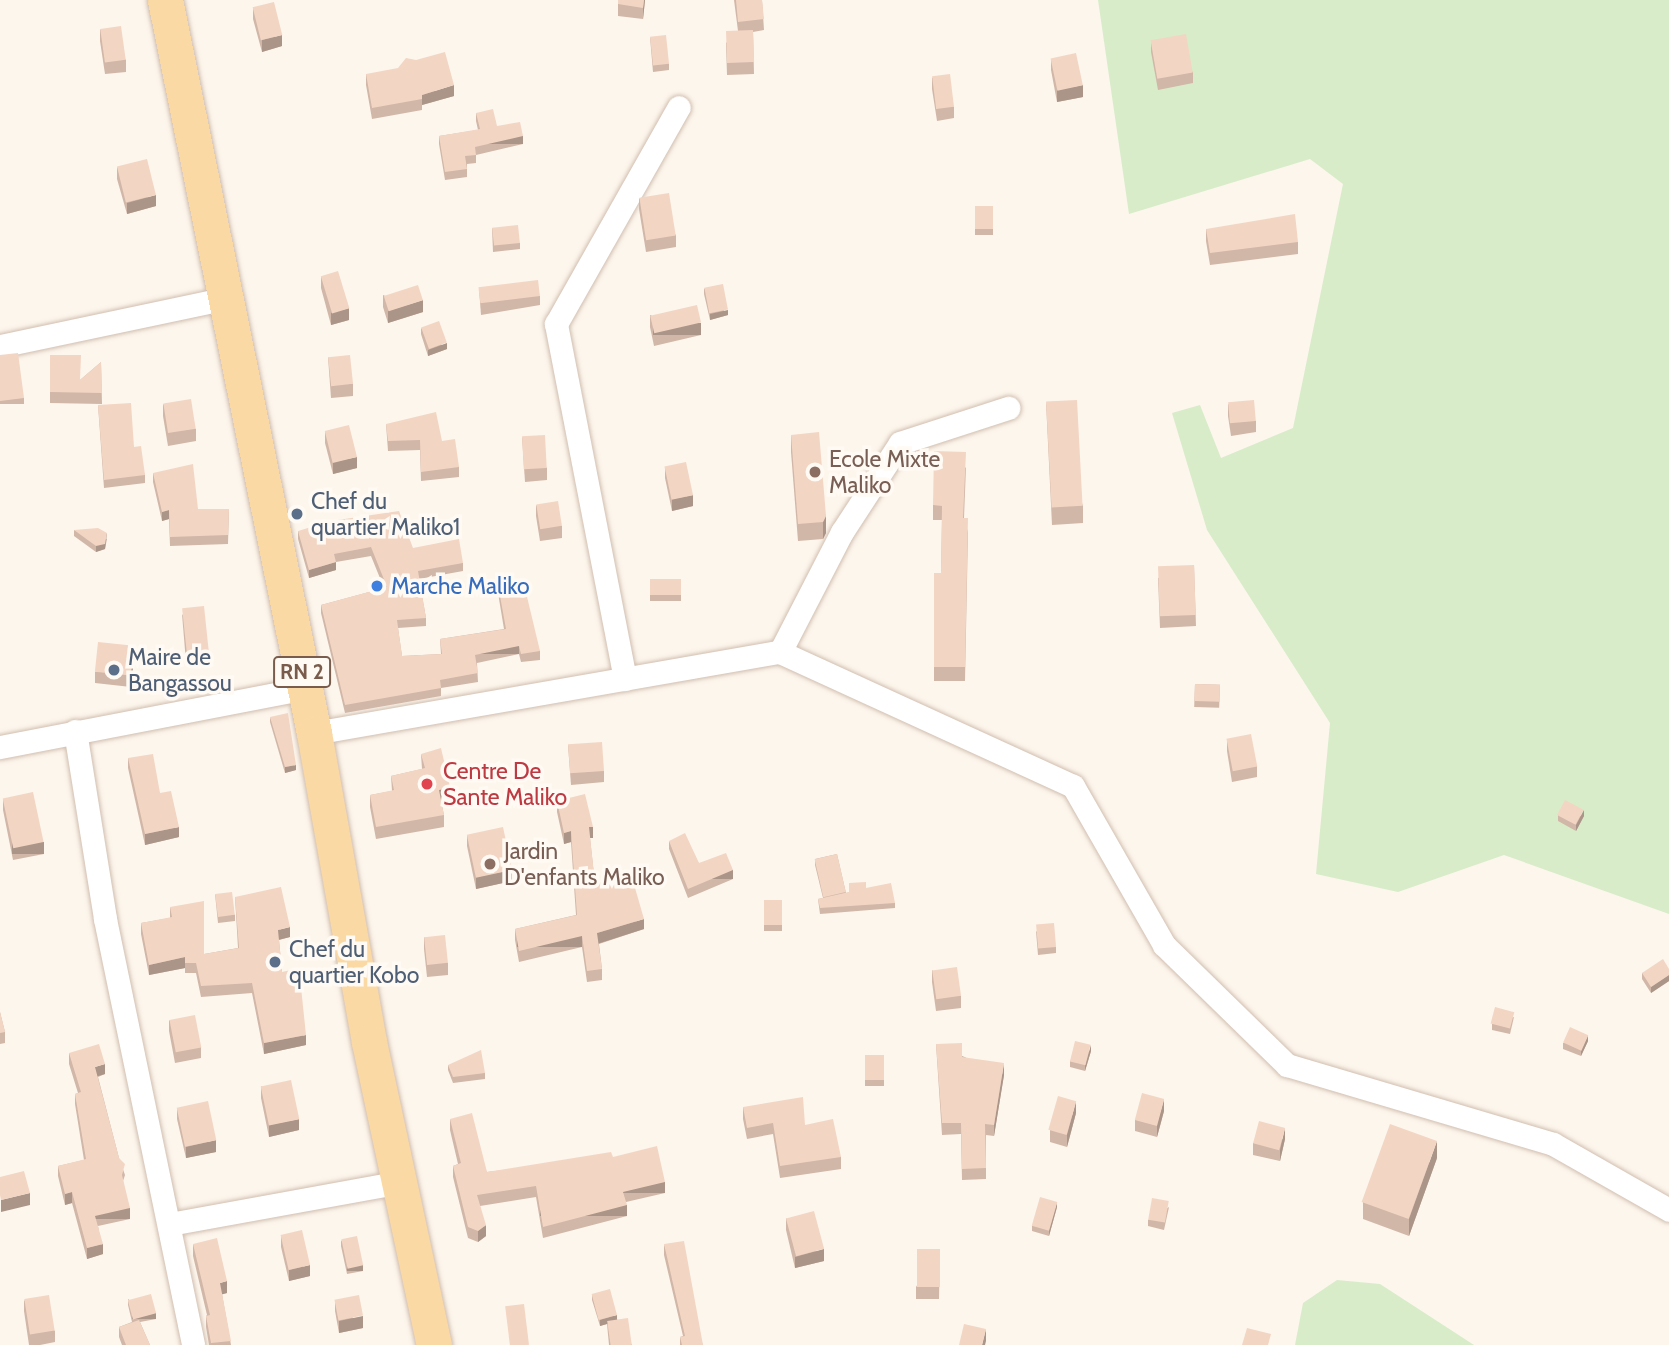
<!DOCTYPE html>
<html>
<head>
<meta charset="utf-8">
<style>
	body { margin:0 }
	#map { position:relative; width:1669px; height:1345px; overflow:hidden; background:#fdf6ec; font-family:Cabin,sans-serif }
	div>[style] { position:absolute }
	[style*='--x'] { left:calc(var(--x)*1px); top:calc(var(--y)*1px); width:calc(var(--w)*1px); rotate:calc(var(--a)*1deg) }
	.green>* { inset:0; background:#d8ecc9 }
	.roads { filter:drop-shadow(0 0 2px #d1beb0) drop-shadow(0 0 2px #d1beb0) }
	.minor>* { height:23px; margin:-11.5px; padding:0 11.5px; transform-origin:11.5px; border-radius:11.5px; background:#fff }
	.primary>* { height:35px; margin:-17.5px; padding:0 17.5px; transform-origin:17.5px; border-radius:17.5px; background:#fbd9a5 }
	.wall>* { inset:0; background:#d1b7a8; transform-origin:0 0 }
	.shaded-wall>* { inset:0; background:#aa9588; transform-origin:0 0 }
	.building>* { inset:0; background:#f3d5c3; transform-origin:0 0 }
	.dots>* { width:19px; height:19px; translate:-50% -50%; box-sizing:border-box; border:4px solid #fffaf3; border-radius:50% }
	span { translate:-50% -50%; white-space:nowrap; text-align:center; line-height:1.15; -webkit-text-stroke:7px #fffaf3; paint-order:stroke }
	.shield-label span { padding:2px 5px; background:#fffaf3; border:2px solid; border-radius:5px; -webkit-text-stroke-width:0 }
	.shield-label { font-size:21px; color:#7a5c4d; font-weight:700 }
	.education-label { font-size:23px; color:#785e54 }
	.left { translate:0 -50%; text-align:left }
	.service-label { font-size:23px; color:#4e5e75 }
	.shop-label { font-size:23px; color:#366cbe }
	.health-label { font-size:23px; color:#be3a42 }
</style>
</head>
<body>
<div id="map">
	<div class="green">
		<i style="clip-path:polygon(1098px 0,1669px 0,1669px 914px,1504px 855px,1398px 892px,1316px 874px,1330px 723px,1207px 530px,1172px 413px,1200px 405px,1221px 458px,1293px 428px,1343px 184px,1310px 159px,1129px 214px)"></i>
		<i style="clip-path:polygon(1337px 1280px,1380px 1284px,1474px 1345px,1295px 1345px,1303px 1303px)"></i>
	</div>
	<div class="roads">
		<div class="minor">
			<i style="--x:0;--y:346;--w:228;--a:-11.9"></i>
			<i style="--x:780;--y:652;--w:135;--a:-62.7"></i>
			<i style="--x:842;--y:532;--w:106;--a:-56.9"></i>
			<i style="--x:900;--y:443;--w:114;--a:-18"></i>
			<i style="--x:625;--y:679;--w:362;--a:-101"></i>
			<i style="--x:556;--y:324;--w:249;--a:-60.5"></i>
			<i style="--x:75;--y:731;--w:190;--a:80.9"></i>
			<i style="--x:105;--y:919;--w:435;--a:78.3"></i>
			<i style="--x:314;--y:733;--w:473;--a:-9.9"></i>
			<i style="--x:780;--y:652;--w:322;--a:24.6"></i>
			<i style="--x:1073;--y:786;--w:183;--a:60.2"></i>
			<i style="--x:1164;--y:945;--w:172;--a:44.3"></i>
			<i style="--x:1287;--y:1065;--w:277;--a:16.5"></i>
			<i style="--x:1553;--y:1144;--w:133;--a:29.6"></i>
			<i style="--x:0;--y:747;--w:311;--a:-10.9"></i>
			<i style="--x:170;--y:1224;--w:235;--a:-10.3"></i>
		</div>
		<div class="primary">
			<i style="--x:165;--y:0;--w:748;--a:78.51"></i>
			<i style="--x:314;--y:733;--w:314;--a:79.9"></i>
			<i style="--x:369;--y:1042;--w:310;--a:77.9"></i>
		</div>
	</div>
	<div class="wall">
		<i style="clip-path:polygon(645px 0,643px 19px,618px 16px,618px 4px)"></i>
		<i style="clip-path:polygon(734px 0,762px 0,764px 30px,753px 32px,754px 74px,727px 75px,726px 43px,738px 31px)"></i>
		<i style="clip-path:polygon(253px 7px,282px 46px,262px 52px,253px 19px)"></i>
		<i style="clip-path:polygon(100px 29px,126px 60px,126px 72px,105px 74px,100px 41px)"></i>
		<i style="clip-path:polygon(650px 37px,669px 64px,669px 70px,653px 72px)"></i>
		<i style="clip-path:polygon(1151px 41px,1193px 72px,1193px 83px,1158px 90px,1151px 52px)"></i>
		<i style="clip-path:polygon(1051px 59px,1083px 97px,1057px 102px,1051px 70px)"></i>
		<i style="clip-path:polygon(366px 74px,454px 96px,422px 105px,422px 110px,372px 119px,366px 85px)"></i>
		<i style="clip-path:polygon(932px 77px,954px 107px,954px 118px,937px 121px,932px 89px)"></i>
		<i style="clip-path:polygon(476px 113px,523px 144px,476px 155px,476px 163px,467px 164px,467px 177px,445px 180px,439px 144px,439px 136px,478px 130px,476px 121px)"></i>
		<i style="clip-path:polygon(117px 167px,156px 206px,127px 214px,117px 179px)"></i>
		<i style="clip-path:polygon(639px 198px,676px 235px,676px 247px,646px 252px,639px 209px)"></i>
		<i style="left:975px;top:206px;width:18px;height:29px"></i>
		<i style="clip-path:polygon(492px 228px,520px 243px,520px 249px,493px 252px)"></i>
		<i style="clip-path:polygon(1206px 229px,1298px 242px,1298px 254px,1210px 265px,1206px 241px)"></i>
		<i style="clip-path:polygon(321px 276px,349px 320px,331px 325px,321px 288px)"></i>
		<i style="clip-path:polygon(704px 288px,728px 315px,710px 320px,704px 294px)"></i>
		<i style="clip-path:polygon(479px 289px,540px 296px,540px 305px,481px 315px)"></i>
		<i style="clip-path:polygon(383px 295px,423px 312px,388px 323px,383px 307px)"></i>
		<i style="clip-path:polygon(650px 315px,701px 335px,654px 346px,650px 327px)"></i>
		<i style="clip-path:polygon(421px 328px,447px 349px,428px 356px,421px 334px)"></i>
		<i style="clip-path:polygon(50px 355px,80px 380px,101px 362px,102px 404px,50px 403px)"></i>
		<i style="clip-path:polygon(328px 357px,353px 384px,353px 396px,331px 398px)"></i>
		<i style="left:24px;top:398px;width:6px;height:24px;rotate:90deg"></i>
		<i style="clip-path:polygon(1046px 402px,1083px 506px,1083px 523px,1052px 525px)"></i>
		<i style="clip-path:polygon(163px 404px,196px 429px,196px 441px,168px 446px,163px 416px)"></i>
		<i style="clip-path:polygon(1228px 404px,1256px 421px,1256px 432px,1231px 436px,1228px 416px)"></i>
		<i style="clip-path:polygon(98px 405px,134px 447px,145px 475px,145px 483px,104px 488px)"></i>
		<i style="clip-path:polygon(386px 424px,442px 441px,459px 467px,459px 477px,421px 481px,420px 450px,388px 451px)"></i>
		<i style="clip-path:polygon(325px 431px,357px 468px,333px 474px,325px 443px)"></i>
		<i style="clip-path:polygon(791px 435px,826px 516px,826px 533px,823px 539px,798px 541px,791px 452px)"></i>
		<i style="clip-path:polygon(522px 437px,547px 468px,547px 480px,525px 482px)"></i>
		<i style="clip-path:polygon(665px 467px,693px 506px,672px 511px,665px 478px)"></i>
		<i style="clip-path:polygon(966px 467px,964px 518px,968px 532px,965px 681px,934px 681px,934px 573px,941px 573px,942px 520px,933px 520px,933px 505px)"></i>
		<i style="clip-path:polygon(153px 473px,198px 509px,229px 509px,228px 544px,170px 546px,169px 519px,162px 521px,153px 482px)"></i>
		<i style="clip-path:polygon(536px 505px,562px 526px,562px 538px,540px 541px,536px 516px)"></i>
		<i style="clip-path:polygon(74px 530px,107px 539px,105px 549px,96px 552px,74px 536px)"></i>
		<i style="clip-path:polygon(298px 531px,413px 548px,463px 563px,463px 571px,419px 579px,426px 618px,426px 626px,398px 628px,402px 656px,441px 654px,440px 639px,504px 629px,498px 593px,498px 585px,540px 651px,540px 660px,521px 662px,519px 654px,477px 663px,478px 682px,441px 688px,441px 696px,345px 713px,321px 613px,321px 605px,384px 588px,371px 556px,336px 562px,336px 570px,309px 578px,298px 539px)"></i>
		<i style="clip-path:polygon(1194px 565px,1196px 626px,1160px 628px,1158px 578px)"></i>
		<i style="left:681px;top:579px;width:22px;height:31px;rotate:90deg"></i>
		<i style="clip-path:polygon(182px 614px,209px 654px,209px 660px,186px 662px)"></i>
		<i style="clip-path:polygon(134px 657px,131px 687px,95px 683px,95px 672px)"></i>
		<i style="left:1195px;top:684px;width:25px;height:23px;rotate:2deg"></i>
		<i style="clip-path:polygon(270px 717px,296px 770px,285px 773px,270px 722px)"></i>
		<i style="clip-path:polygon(1227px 739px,1257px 766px,1257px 777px,1232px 782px,1227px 751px)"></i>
		<i style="clip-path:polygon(568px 745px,604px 771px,604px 782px,571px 785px)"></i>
		<i style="clip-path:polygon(421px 754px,450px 799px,441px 801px,444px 815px,444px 827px,376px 839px,370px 807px,370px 795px,392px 791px,391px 776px,422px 769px)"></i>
		<i style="clip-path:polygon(128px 758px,160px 793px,179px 837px,145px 845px,128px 768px)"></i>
		<i style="clip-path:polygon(3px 799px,44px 854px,13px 860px,3px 810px)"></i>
		<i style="clip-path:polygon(557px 801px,593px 838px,590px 838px,595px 884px,644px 929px,599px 944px,602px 969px,602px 980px,587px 982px,582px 947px,519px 962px,515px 940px,515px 929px,576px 915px,571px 842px,564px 844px,557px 812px)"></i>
		<i style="clip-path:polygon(1558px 815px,1584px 816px,1576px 831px,1558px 821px)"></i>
		<i style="clip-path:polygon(467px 835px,512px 881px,476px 889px,467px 846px)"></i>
		<i style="clip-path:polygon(669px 841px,699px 863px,733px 879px,688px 898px,669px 849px)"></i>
		<i style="clip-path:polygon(837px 854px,846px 893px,866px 888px,895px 903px,895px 908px,820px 914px,818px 899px,823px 898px,815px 865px,815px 859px)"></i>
		<i style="clip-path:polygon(215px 894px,235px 915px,235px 921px,218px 923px)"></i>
		<i style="clip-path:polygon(235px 897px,290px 937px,279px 940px,282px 972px,306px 1045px,264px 1054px,252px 993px,201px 997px,196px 973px,185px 973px,185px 968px,149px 975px,141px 934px,141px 923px,170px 918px,170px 907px,204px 954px,238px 948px)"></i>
		<i style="left:764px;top:900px;width:18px;height:31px"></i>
		<i style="clip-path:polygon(1036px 931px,1056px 947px,1056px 953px,1038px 955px)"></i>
		<i style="clip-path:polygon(424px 937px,448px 963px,448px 975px,427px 977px,424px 949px)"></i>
		<i style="clip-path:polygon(1669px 969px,1669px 981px,1651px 993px,1642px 979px,1642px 973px)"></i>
		<i style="clip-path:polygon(932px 970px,961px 996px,961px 1008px,936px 1011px,932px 982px)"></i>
		<i style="clip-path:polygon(0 1012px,5px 1032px,5px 1043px,0 1044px)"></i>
		<i style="clip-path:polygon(1514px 1017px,1510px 1034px,1492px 1030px,1492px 1024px)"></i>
		<i style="clip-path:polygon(169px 1020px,201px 1047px,201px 1058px,175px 1063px,169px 1031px)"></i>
		<i style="clip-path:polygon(1588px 1041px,1581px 1056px,1563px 1049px,1563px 1043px)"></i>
		<i style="clip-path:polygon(936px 1044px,1004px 1075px,994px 1136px,986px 1135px,986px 1179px,962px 1180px,961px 1134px,942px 1135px)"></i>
		<i style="clip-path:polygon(1091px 1051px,1085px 1071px,1070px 1067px,1070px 1061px)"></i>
		<i style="clip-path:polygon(69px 1053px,105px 1074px,98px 1077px,119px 1158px,125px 1175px,123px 1181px,130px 1219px,98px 1226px,103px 1254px,87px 1259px,72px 1203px,65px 1205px,58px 1176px,58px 1166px,84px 1160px,75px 1104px,75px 1094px,78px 1093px,69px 1064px)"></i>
		<i style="left:865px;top:1055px;width:19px;height:31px"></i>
		<i style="clip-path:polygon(448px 1065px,485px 1073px,485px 1079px,453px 1083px,448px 1070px)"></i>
		<i style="clip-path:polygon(261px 1086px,299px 1130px,269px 1137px,261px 1098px)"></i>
		<i style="clip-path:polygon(743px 1107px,841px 1157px,841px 1169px,780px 1178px,773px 1134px,747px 1139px,743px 1119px)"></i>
		<i style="clip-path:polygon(177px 1108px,216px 1152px,186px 1158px,177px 1119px)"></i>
		<i style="clip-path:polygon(1164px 1111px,1157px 1137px,1135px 1131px,1135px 1120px)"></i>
		<i style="clip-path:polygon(1076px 1113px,1067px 1147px,1050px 1142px,1050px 1130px)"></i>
		<i style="clip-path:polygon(450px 1119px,487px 1172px,613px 1157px,665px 1193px,626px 1202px,627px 1216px,543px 1238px,536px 1197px,480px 1206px,486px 1236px,478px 1242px,468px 1238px,453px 1177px,453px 1166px,458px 1164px,450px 1130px)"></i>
		<i style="clip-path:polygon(1285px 1139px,1280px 1161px,1253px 1155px,1253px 1143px)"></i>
		<i style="clip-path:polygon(1437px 1158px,1409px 1236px,1363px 1219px,1363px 1202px)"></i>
		<i style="clip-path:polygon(1057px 1207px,1049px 1236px,1032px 1231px,1032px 1226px)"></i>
		<i style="clip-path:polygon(1169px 1207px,1164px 1230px,1148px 1226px,1148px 1220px)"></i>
		<i style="clip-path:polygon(786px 1218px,824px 1261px,795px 1268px,786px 1230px)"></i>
		<i style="clip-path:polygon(281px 1235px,310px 1276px,289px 1281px,281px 1247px)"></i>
		<i style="clip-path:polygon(341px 1240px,363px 1271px,347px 1274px,341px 1246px)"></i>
		<i style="clip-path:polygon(193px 1244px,227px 1293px,222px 1294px,231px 1345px,209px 1345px,206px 1327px,206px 1316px,207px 1315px,193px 1256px)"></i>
		<i style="clip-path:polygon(664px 1244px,703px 1345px,680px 1345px,680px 1337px,683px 1336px,664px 1255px)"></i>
		<i style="clip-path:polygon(940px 1249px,939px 1299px,916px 1299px,916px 1287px)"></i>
		<i style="clip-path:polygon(592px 1294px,617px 1319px,632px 1345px,609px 1345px,607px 1324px,600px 1326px,592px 1300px)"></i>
		<i style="clip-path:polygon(128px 1299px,156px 1319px,140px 1322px,150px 1345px,122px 1345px,119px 1337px,119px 1327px,132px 1322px,128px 1305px)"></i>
		<i style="clip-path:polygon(24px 1300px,55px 1331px,55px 1342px,40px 1345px,29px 1345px,24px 1311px)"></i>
		<i style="clip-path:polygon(335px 1300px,363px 1328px,339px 1333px,335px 1311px)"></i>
	</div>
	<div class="shaded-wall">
		<i style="clip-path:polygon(644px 0,645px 0,643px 19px,643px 8px)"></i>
		<i style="clip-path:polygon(282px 35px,282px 46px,262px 52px,262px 40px)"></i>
		<i style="clip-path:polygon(454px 85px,454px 96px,422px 105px,422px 95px)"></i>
		<i style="clip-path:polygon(1083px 85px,1083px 97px,1057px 102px,1057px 90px)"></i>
		<i style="left:523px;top:136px;width:8px;height:49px;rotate:90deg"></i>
		<i style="clip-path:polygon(156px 195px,156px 206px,127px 214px,127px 203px)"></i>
		<i style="clip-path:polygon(423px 300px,423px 312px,388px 323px,388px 311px)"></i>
		<i style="clip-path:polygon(349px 308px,349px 320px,331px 325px,331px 313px)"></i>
		<i style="clip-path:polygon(728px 310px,728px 315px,710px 320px,710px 314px)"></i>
		<i style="left:701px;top:323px;width:12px;height:48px;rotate:90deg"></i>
		<i style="clip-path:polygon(447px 343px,447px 349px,428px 356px,428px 350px)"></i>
		<i style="clip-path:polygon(357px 457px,357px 468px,333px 474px,333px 462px)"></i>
		<i style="clip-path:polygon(693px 495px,693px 506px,672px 511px,672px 499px)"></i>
		<i style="clip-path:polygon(169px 510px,169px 519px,162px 521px,162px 512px)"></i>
		<i style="clip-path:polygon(826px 516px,826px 533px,823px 539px,823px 522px)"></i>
		<i style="clip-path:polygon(107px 533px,105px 549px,96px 552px,96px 546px)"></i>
		<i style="clip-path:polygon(336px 562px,336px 570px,309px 578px,309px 570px)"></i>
		<i style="clip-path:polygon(134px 646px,134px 657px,131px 687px,131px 675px)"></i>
		<i style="left:519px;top:646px;width:8px;height:45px;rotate:90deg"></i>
		<i style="clip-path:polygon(296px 765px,296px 770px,285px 773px,285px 767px)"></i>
		<i style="clip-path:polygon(450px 787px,450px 799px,439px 802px,439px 790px)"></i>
		<i style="clip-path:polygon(1584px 810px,1584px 816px,1576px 831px,1576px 825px)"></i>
		<i style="clip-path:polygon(179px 827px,179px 837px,145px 845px,145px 834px)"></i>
		<i style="left:589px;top:827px;width:4px;height:11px"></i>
		<i style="clip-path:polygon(571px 831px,571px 842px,564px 844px,564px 833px)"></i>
		<i style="left:44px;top:842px;width:12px;height:32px;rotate:90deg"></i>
		<i style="clip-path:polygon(512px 870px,512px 881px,476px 889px,476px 877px)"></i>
		<i style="left:733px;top:870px;width:9px;height:49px;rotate:90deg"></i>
		<i style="clip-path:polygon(644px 919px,644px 929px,597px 944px,597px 933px)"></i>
		<i style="clip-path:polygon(290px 927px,290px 937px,278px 940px,278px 930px)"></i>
		<i style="left:582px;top:936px;width:11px;height:65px;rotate:90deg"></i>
		<i style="clip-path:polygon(185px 957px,185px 968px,149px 975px,149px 965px)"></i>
		<i style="clip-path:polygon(1669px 975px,1669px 981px,1651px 993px,1651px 987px)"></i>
		<i style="clip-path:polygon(306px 1035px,306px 1045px,264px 1054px,264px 1043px)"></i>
		<i style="clip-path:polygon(1588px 1035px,1588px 1041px,1581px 1056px,1581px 1051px)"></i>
		<i style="clip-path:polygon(1091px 1045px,1091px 1051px,1085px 1071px,1085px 1065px)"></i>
		<i style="clip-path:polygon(1004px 1063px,1004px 1075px,994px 1136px,994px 1125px)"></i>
		<i style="clip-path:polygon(105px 1064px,105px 1074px,95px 1077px,95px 1067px)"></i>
		<i style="clip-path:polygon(1164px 1099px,1164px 1111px,1157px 1137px,1157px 1125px)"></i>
		<i style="clip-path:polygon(1076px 1101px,1076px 1113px,1067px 1147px,1067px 1135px)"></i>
		<i style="clip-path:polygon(299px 1119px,299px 1130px,269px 1137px,269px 1125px)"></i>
		<i style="clip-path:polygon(1285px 1128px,1285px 1139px,1280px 1161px,1280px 1150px)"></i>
		<i style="clip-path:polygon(216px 1140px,216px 1152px,186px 1158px,186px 1147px)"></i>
		<i style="clip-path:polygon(1437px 1141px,1437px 1158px,1409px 1236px,1409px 1219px)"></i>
		<i style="left:665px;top:1182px;width:11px;height:43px;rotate:90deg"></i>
		<i style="clip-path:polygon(72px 1192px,72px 1203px,65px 1205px,65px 1194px)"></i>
		<i style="clip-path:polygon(30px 1193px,30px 1205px,1px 1212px,1px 1200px)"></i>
		<i style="clip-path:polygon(1057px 1202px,1057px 1207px,1049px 1236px,1049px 1230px)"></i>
		<i style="left:627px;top:1205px;width:11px;height:87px;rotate:90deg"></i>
		<i style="left:130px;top:1208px;width:11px;height:36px;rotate:90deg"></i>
		<i style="clip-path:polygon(486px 1225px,486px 1236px,478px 1242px,478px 1231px)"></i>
		<i style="clip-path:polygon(103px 1244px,103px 1254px,87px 1259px,87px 1248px)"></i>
		<i style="clip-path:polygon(824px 1249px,824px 1261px,795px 1268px,795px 1257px)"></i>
		<i style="clip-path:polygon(310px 1265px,310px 1276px,289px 1281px,289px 1270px)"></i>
		<i style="left:363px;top:1265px;width:6px;height:16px;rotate:90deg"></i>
		<i style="clip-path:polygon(227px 1281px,227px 1293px,220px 1295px,220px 1283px)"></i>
		<i style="left:156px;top:1313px;width:6px;height:24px;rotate:90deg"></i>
		<i style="clip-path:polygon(617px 1315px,617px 1321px,600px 1326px,600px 1320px)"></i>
		<i style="clip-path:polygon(363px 1316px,363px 1328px,339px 1333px,339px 1321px)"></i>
		<i style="clip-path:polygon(986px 1329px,986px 1341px,985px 1345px,982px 1345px)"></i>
	</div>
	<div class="building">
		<i style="clip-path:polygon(618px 0,644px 0,643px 8px,618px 4px)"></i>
		<i style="clip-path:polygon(736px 0,762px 0,764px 19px,738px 22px)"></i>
		<i style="left:274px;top:2px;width:34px;height:22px;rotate:76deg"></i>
		<i style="left:121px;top:26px;width:34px;height:21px;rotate:82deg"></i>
		<i style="left:753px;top:30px;width:32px;height:27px;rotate:88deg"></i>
		<i style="left:1186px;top:34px;width:39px;height:36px;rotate:80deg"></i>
		<i style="left:666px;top:35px;width:29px;height:16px;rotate:84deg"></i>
		<i style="clip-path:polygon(445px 52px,454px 85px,422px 95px,422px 99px,372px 108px,366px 74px,398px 68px,406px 58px,416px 60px)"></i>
		<i style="left:1076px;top:53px;width:33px;height:26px;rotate:78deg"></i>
		<i style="left:950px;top:74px;width:33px;height:18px;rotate:83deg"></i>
		<i style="clip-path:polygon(493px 109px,497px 126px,520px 122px,523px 136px,475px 147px,476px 155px,465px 156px,467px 169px,445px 172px,439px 136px,480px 129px,476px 113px)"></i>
		<i style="left:147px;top:159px;width:37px;height:31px;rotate:76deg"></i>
		<i style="left:669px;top:193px;width:43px;height:30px;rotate:81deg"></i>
		<i style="left:975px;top:206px;width:18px;height:23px"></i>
		<i style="clip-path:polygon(1295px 214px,1298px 242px,1210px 253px,1206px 229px)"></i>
		<i style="left:518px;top:225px;width:18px;height:26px;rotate:84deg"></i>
		<i style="left:338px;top:271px;width:39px;height:18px;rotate:73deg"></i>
		<i style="left:538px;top:280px;width:16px;height:60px;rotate:83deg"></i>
		<i style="left:723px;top:284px;width:26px;height:19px;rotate:79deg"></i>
		<i style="left:418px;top:285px;width:16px;height:36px;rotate:72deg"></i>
		<i style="left:697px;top:305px;width:18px;height:48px;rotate:77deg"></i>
		<i style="left:439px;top:321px;width:23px;height:19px;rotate:70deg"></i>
		<i style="clip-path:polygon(18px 353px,24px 398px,0 401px,0 355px)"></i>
		<i style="clip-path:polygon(50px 355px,81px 355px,80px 380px,101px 362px,102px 393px,50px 392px)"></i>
		<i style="left:350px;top:355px;width:29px;height:22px;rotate:84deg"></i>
		<i style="left:191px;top:399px;width:30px;height:28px;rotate:81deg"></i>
		<i style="left:1077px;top:400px;width:106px;height:31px;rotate:87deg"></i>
		<i style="left:1254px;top:400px;width:21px;height:26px;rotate:85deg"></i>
		<i style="clip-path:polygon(131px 403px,134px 447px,141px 446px,145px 475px,104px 480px,98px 405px)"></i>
		<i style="clip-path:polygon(436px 412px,442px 441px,455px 439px,459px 467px,421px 472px,420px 440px,388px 441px,386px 424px)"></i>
		<i style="left:349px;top:425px;width:33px;height:25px;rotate:76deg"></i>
		<i style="clip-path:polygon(819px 432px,826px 516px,823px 522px,798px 524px,791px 435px)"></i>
		<i style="left:545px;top:435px;width:33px;height:23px;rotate:87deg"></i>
		<i style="clip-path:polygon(934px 451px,966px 452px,963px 518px,968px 518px,965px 667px,934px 667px,934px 573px,941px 573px,942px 506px,933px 505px)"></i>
		<i style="left:686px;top:462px;width:34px;height:22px;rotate:78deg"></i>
		<i style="clip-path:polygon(193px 464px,198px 509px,229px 509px,228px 535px,170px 537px,169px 510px,162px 512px,153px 473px)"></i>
		<i style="left:558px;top:501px;width:25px;height:22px;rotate:81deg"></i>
		<i style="clip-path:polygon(399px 511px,413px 548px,459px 539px,463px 563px,418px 571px,426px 618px,397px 620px,402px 656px,442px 654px,440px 639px,506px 629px,498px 585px,523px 580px,540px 651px,521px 654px,519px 646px,475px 655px,478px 673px,440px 680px,441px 688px,345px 705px,321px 605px,387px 587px,371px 547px,334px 554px,336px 562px,309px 570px,298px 531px,331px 521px)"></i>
		<i style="clip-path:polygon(98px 528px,107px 533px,105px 544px,96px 546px,74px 530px)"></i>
		<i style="left:1194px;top:565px;width:50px;height:36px;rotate:88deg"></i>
		<i style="left:681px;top:579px;width:16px;height:31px;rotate:90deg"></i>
		<i style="left:204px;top:606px;width:48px;height:22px;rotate:84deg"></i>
		<i style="left:98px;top:642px;width:36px;height:30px;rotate:6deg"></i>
		<i style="left:1195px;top:684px;width:25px;height:17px;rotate:2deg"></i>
		<i style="clip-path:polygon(288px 713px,296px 765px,285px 767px,270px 717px)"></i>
		<i style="left:1251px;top:734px;width:33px;height:25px;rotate:79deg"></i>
		<i style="left:602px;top:742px;width:29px;height:34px;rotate:86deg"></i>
		<i style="clip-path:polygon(441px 748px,450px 787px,439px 790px,444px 815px,376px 827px,370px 795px,394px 790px,391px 776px,425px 768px,421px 754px)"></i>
		<i style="clip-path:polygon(153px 754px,160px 793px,171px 791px,179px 827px,145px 834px,128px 758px)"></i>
		<i style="left:33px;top:792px;width:51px;height:31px;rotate:78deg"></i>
		<i style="clip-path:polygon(585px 794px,593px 827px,589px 827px,595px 884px,631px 874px,644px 919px,597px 933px,602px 969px,587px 971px,582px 936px,519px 951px,515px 929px,577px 915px,571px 831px,564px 833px,557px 801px)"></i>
		<i style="left:1565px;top:800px;width:21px;height:17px;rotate:28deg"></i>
		<i style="left:503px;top:827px;width:44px;height:37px;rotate:78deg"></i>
		<i style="clip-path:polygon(685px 833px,699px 863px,726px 853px,733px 870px,688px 889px,669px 841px)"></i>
		<i style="left:837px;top:854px;width:39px;height:23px;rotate:77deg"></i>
		<i style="clip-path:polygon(866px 882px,866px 888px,891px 883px,895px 903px,820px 908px,818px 899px,849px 892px,849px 883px)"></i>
		<i style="clip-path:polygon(281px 887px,290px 927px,278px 930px,282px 972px,299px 968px,306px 1035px,264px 1043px,252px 983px,201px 986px,196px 963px,185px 963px,185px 957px,149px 965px,141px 923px,172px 917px,170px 907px,204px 901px,204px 954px,239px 948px,235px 897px)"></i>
		<i style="left:232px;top:892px;width:23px;height:17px;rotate:83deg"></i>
		<i style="left:764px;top:900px;width:18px;height:25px"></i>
		<i style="left:1054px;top:923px;width:24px;height:18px;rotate:85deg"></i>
		<i style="left:445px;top:935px;width:28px;height:21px;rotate:84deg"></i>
		<i style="clip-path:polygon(1663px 959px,1669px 969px,1669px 975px,1651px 987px,1642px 973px)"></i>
		<i style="left:957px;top:967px;width:29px;height:25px;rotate:82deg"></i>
		<i style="left:1495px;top:1007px;width:20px;height:17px;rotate:15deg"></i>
		<i style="clip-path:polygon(0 1012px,5px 1032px,0 1033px)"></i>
		<i style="left:195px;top:1015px;width:33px;height:26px;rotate:79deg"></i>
		<i style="left:1570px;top:1027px;width:20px;height:17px;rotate:24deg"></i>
		<i style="left:1075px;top:1041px;width:16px;height:21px;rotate:14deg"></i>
		<i style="clip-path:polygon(962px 1043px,962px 1057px,1004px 1063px,994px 1125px,985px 1124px,986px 1168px,962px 1169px,961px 1123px,942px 1123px,936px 1044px)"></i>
		<i style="clip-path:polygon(99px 1044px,105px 1064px,95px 1067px,119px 1158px,125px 1164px,122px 1175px,130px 1208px,95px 1216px,103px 1244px,87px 1248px,72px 1192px,65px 1194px,58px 1166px,86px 1159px,75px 1094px,81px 1092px,69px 1053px)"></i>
		<i style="clip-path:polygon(481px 1050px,485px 1073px,453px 1077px,448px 1065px)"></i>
		<i style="left:865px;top:1055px;width:19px;height:25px"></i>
		<i style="left:291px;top:1080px;width:40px;height:31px;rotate:78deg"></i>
		<i style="left:1142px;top:1093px;width:23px;height:28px;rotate:15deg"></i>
		<i style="left:1058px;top:1096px;width:19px;height:35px;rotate:16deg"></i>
		<i style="clip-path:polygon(803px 1097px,805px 1125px,833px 1119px,841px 1157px,780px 1166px,773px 1123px,747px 1128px,743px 1107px)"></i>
		<i style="left:208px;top:1101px;width:40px;height:32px;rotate:78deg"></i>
		<i style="clip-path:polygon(472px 1113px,487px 1172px,611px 1152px,613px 1157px,657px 1146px,665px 1182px,623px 1192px,627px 1205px,543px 1227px,536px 1186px,477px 1195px,486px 1225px,478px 1231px,468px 1227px,453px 1166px,461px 1163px,450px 1119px)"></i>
		<i style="left:1259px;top:1121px;width:27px;height:23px;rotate:15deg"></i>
		<i style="left:1390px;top:1124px;width:50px;height:83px;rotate:20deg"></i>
		<i style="clip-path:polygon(24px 1171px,30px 1193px,1px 1200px,0 1195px,0 1177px)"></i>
		<i style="left:1040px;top:1197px;width:18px;height:30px;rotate:16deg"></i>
		<i style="left:1152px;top:1198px;width:17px;height:22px;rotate:10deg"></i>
		<i style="left:814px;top:1211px;width:39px;height:29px;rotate:75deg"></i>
		<i style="left:302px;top:1230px;width:36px;height:22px;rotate:77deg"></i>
		<i style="left:357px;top:1236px;width:30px;height:16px;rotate:78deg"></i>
		<i style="clip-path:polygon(217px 1238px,227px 1281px,220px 1283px,231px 1341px,211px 1343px,206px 1316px,210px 1315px,193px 1244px)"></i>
		<i style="clip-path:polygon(684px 1241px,703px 1345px,682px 1345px,680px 1337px,685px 1336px,664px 1244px)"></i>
		<i style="left:917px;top:1249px;width:23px;height:38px"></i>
		<i style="left:610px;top:1289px;width:27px;height:19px;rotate:75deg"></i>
		<i style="left:151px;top:1294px;width:20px;height:24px;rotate:75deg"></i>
		<i style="left:49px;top:1295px;width:36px;height:25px;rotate:81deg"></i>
		<i style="left:359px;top:1295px;width:21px;height:25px;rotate:79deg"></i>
		<i style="left:524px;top:1304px;width:41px;height:19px;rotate:83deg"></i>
		<i style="left:628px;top:1318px;width:27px;height:21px;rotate:82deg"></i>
		<i style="clip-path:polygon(139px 1320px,150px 1345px,126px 1345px,119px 1327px)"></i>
		<i style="clip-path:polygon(964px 1324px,986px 1329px,982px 1345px,959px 1345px)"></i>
		<i style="clip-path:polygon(1247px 1328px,1271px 1334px,1268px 1345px,1242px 1345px)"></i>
	</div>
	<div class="dots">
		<i style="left:815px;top:472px;background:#8d6e63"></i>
		<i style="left:297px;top:514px;background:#5c6f8a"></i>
		<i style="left:377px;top:586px;background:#3f7fe0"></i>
		<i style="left:114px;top:670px;background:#5c6f8a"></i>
		<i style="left:427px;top:784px;background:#e0444e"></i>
		<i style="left:490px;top:864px;background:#8d6e63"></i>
		<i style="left:275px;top:962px;background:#5c6f8a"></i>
	</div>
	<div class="shield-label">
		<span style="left:302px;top:672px">RN 2</span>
	</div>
	<div class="education-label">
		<span class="left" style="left:829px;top:472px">Ecole Mixte<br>Maliko</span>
		<span class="left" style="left:504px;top:864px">Jardin<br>D'enfants Maliko</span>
	</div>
	<div class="service-label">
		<span class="left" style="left:311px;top:514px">Chef du<br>quartier Maliko1</span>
		<span class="left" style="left:128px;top:670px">Maire de<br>Bangassou</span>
		<span class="left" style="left:289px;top:962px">Chef du<br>quartier Kobo</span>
	</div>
	<div class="shop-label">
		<span class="left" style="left:391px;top:586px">Marche Maliko</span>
	</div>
	<div class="health-label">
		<span class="left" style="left:443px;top:784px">Centre De<br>Sante Maliko</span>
	</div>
</div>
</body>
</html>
